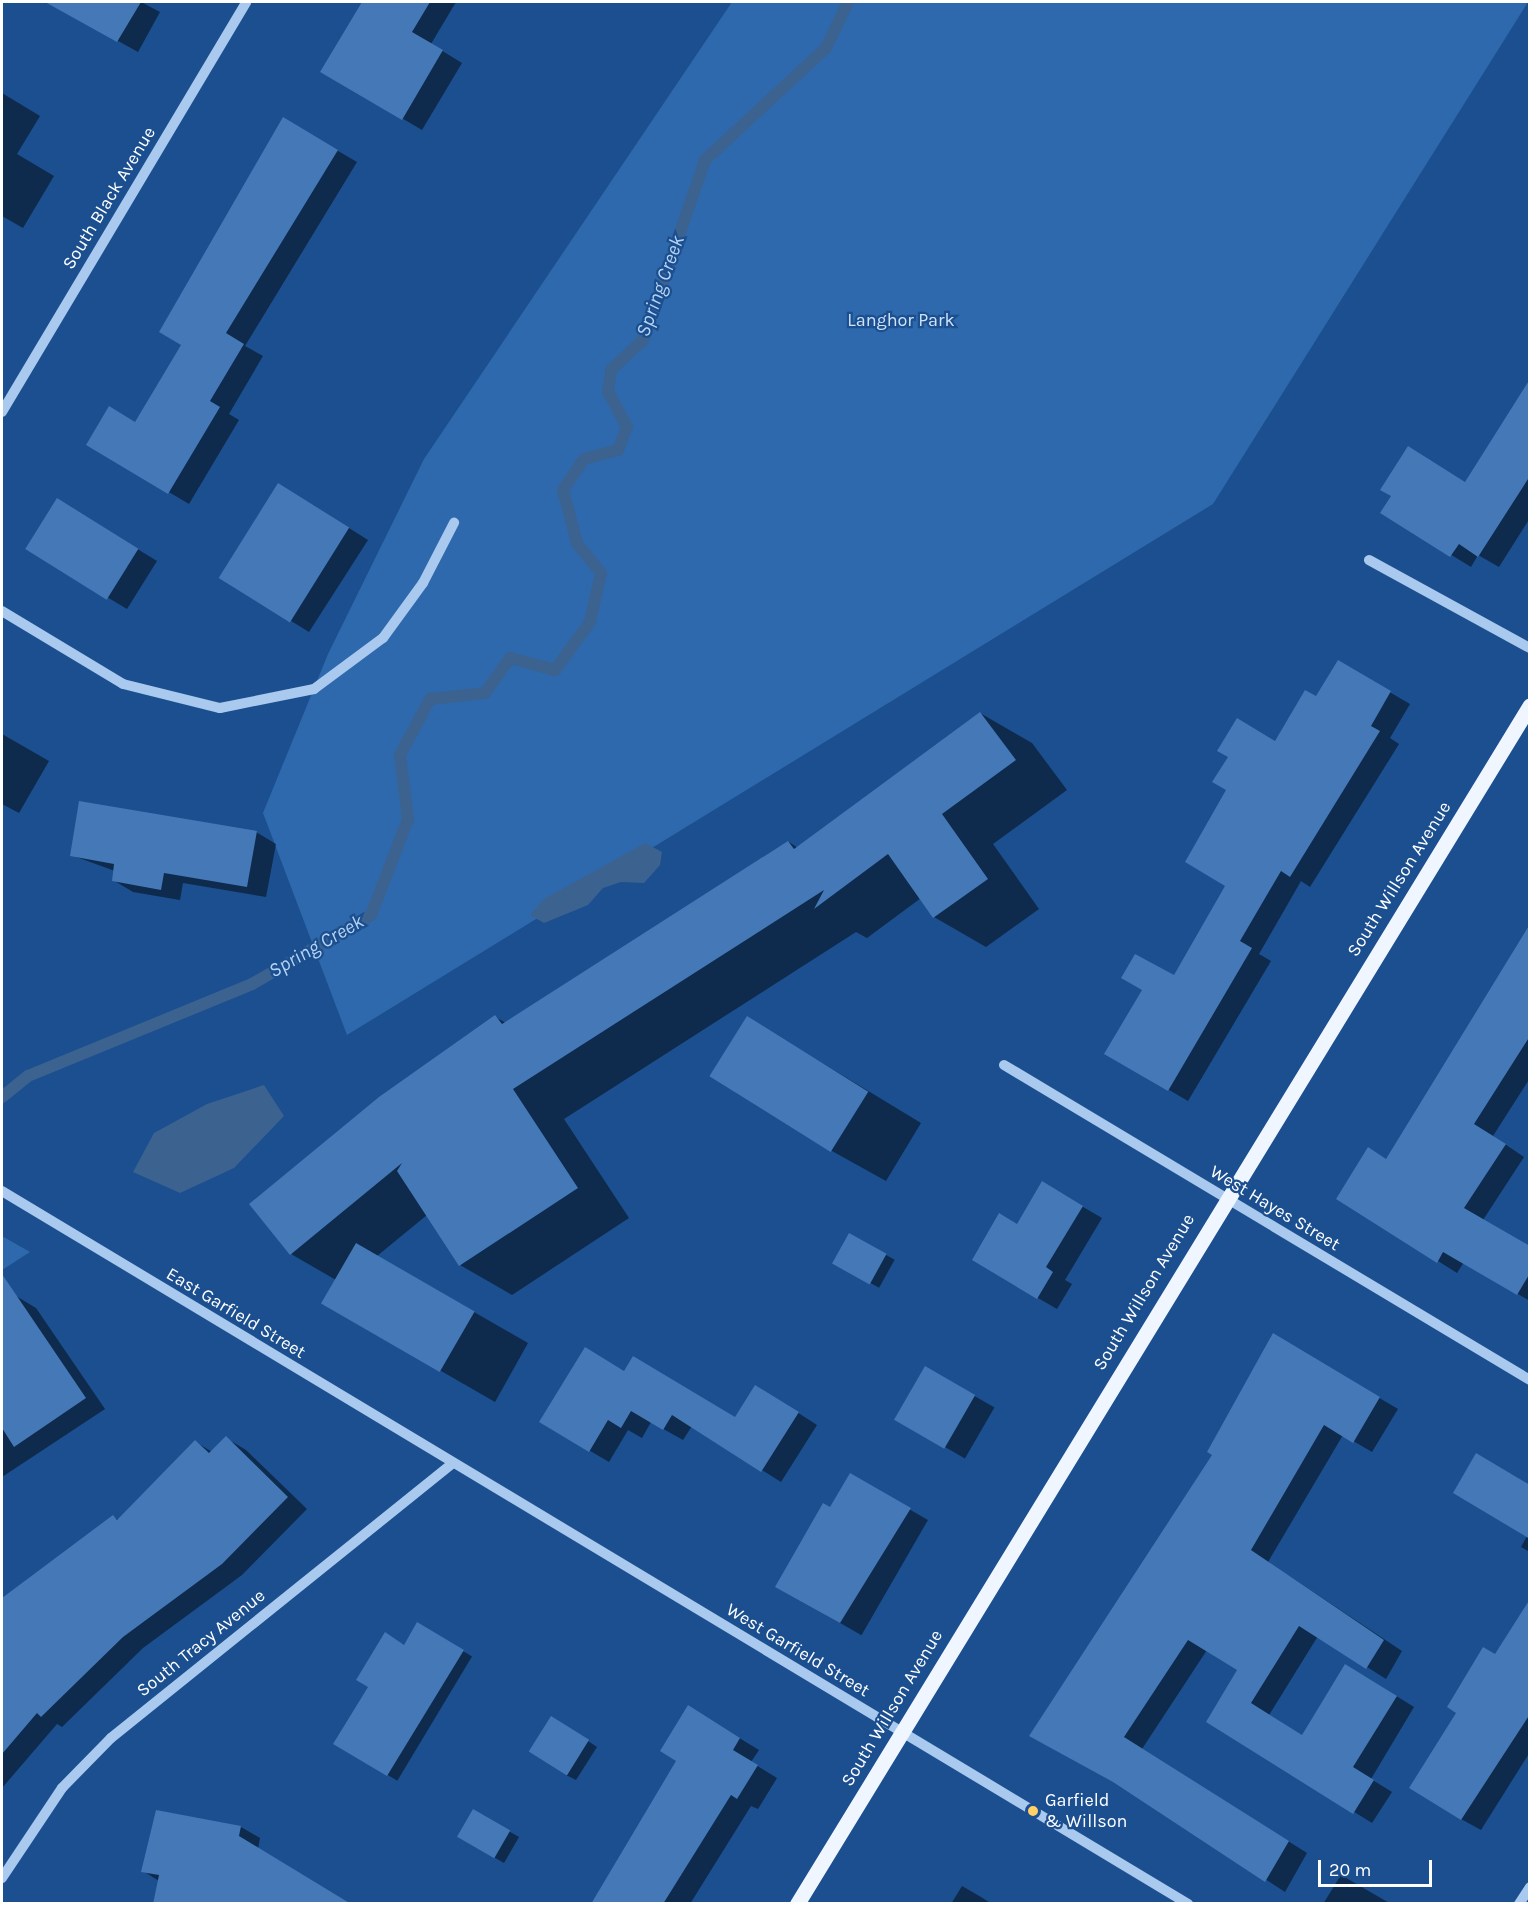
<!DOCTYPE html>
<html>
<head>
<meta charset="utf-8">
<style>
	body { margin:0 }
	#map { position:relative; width:1531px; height:1905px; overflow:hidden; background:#1b4f8f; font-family:Karla,sans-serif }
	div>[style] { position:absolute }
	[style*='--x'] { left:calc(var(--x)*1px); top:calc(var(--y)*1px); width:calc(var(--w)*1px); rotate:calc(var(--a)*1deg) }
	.green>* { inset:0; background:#2e69ad }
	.water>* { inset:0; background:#3c6290 }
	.shadow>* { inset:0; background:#0007; transform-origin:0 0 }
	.stream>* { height:12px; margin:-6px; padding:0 6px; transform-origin:6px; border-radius:6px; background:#3c6290 }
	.building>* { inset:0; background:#4478b7; transform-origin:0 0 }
	.minor>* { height:10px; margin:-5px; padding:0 5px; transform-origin:5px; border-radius:5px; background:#a9c9ee }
	.major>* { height:15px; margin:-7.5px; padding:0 7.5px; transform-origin:7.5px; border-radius:7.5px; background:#f0f6ff }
	.dots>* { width:16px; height:16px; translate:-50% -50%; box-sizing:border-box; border:3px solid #1b4f8f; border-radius:50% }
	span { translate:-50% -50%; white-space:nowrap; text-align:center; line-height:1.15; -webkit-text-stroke:4.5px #1b4f8f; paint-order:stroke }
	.street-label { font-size:18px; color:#fff }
	.park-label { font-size:18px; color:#cfe3fa }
	.poi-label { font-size:18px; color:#fff }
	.left { translate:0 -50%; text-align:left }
	.water-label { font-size:20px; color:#b5d3f5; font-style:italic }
	.frame { position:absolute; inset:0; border:3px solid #fff; pointer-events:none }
	.scale { position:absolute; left:1318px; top:1860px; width:114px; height:27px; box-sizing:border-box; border:3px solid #fff; border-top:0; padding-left:8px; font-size:18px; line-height:21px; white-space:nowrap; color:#fff; -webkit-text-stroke:4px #1b4f8f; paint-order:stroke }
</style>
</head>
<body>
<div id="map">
	<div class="green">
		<i style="clip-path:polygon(732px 2px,1528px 2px,1213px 504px,347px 1035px,263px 813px,328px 654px,424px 459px)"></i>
		<i style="clip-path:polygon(2px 1236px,30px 1252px,2px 1270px)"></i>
	</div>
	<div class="water">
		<i style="clip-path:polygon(645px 843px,662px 852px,660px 865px,644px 883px,621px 882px,603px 888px,588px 905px,544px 923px,530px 915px,544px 899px)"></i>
		<i style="clip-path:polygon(264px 1085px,284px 1116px,234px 1168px,180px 1193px,133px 1172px,154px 1133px,207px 1104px)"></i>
	</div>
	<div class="shadow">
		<i style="clip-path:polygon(48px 2px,141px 2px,160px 12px,138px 52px)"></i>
		<i style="clip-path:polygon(363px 2px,456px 2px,431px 44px,462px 63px,422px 130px,322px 71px)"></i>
		<i style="clip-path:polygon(2px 93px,40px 116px,17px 154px,54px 176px,23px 228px,2px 216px)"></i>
		<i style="clip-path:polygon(283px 119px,357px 162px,245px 346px,263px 356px,229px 414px,239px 420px,189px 504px,88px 444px,136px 424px,183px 345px)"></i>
		<i style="clip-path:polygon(1530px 396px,1530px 518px,1499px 567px,1478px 555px,1471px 567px,1382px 512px,1466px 483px)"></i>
		<i style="clip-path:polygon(298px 496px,368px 540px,309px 632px,220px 577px)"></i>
		<i style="clip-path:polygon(77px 512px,157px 561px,127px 609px,27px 549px)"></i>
		<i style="clip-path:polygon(1338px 662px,1410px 704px,1390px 738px,1399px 744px,1310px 887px,1301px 881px,1259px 954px,1271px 961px,1188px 1101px,1106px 1053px,1175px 977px,1227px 885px,1276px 743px,1317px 698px)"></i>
		<i style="clip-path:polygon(980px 713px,1032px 743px,1067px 790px,993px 844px,1039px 909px,986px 947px,934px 917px,921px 898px,867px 938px,856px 932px,564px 1119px,629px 1218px,512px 1295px,460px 1265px,427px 1215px,377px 1256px,528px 1343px,495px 1402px,323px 1303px,336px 1280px,291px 1254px,495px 1017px,506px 1023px,789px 842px,798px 848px)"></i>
		<i style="clip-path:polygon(2px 734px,49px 761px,19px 813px,2px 804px)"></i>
		<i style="clip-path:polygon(256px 832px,276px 844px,266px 897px,183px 883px,180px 900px,133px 892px,113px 880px,115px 871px,71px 855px)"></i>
		<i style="clip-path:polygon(1530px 932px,1530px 1078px,1493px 1136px,1524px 1157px,1483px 1220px,1530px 1248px,1530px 1301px,1464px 1262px,1457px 1273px,1438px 1261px,1387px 1160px)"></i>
		<i style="clip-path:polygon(748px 1018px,921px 1123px,886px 1181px,832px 1151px)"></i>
		<i style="clip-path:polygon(1042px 1183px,1102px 1218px,1065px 1280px,1072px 1284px,1057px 1309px,1038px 1298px,1017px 1226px)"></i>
		<i style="left:850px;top:1235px;width:51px;height:32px;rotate:29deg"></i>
		<i style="clip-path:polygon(16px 1296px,36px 1308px,105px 1409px,2px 1477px,2px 1306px)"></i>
		<i style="clip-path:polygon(1273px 1335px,1398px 1409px,1372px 1452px,1343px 1435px,1268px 1562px,1402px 1651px,1386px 1679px,1318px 1636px,1269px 1715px,1303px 1736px,1364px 1676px,1414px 1707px,1371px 1779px,1392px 1792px,1372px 1823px,1208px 1721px,1239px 1670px,1207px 1650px,1142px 1749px,1307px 1853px,1285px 1892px,1123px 1786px,1050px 1746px,1214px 1455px)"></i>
		<i style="left:926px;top:1368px;width:79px;height:59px;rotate:30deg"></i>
		<i style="clip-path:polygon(625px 1373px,736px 1419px,775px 1398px,817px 1425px,781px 1482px,692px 1426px,683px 1440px,651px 1422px,642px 1438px,628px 1430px,609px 1462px,541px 1422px)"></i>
		<i style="clip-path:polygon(226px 1438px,246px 1450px,307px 1509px,242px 1575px,143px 1648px,62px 1727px,57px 1724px,2px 1788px,2px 1600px,113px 1517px,119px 1520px,196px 1442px,212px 1452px)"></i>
		<i style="left:850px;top:1475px;width:90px;height:133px;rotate:30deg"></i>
		<i style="clip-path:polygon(1530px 1487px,1530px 1552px,1521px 1547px,1527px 1536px)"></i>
		<i style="clip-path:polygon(1530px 1602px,1530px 1752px,1481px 1830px,1461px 1819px,1496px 1656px)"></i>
		<i style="left:418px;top:1624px;width:63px;height:145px;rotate:31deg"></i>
		<i style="clip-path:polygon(708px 1719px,759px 1750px,751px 1762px,777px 1778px,758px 1809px,751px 1806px,690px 1904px,593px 1904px)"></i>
		<i style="clip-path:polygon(561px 1723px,597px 1747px,576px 1780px,566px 1775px)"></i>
		<i style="left:474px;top:1811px;width:52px;height:30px;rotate:30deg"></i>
		<i style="clip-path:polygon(241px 1827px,260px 1838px,258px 1849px,159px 1881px,143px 1871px)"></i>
		<i style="clip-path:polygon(1341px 1875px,1391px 1904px,1323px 1904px)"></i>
		<i style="clip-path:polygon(962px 1886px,981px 1897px,992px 1904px,951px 1904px)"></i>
	</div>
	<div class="stream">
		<i style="--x:2;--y:1097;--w:33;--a:-39"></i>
		<i style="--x:28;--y:1076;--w:242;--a:-22.3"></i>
		<i style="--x:252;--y:984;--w:138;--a:-30.1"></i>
		<i style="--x:371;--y:915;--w:103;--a:-68.9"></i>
		<i style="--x:408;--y:819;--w:64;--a:-97.1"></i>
		<i style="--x:400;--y:755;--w:64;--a:-61.8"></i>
		<i style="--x:430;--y:699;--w:55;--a:-6.2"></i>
		<i style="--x:485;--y:693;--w:43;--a:-54.5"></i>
		<i style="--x:510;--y:658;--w:47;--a:14.9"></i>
		<i style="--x:555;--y:670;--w:59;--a:-53.9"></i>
		<i style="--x:590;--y:622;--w:50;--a:-77.3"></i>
		<i style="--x:601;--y:573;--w:38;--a:-129"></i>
		<i style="--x:577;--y:543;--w:55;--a:-104.8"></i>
		<i style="--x:563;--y:490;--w:37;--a:-56"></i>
		<i style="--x:584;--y:459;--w:35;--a:-15"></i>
		<i style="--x:618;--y:450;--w:25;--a:-69"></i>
		<i style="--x:627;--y:427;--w:40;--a:-118"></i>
		<i style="--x:608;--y:392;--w:22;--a:-82"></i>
		<i style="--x:611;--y:370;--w:44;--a:-43.2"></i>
		<i style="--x:643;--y:340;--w:190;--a:-71"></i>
		<i style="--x:705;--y:160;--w:165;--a:-42.8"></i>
		<i style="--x:826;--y:48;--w:51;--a:-64.4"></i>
	</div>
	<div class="building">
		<i style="clip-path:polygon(45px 2px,141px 2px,117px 42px)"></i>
		<i style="clip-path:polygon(362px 2px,430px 2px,412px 32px,443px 50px,402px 120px,320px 72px)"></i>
		<i style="clip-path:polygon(283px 117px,338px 150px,226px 333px,244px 344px,210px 401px,220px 407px,168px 494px,86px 445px,109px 406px,135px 422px,181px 345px,159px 332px)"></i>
		<i style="clip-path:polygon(1530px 379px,1530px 476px,1478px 557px,1459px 544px,1450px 557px,1380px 513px,1391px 496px,1380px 490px,1408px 446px,1465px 482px)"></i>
		<i style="left:278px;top:483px;width:84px;height:112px;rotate:32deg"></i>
		<i style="left:57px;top:498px;width:96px;height:60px;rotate:32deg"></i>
		<i style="clip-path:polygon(1338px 660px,1391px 691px,1371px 726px,1380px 731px,1290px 877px,1281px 871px,1240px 941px,1252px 948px,1168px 1091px,1104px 1054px,1142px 990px,1121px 978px,1135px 954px,1174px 975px,1225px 886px,1185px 862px,1226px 790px,1212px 782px,1228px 757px,1217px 751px,1237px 718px,1275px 741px,1305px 690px,1316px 696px)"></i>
		<i style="clip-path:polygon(980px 712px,1016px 760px,942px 814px,988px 879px,933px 918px,888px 854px,814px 909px,824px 890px,513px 1089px,578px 1188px,459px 1266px,397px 1171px,402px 1163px,290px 1255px,249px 1204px,379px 1097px,495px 1015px,502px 1024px,788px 841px,794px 849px)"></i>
		<i style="clip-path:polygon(79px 801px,257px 831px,247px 887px,164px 873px,161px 890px,112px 881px,114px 864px,70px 856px)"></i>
		<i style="clip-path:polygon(1530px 924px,1530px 1036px,1474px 1124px,1506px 1144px,1464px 1208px,1530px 1246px,1530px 1273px,1517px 1295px,1443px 1252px,1437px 1263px,1336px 1199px,1368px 1147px,1386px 1159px)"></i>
		<i style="left:747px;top:1016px;width:143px;height:71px;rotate:32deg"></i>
		<i style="clip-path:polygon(1042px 1181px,1083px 1206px,1046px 1267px,1053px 1272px,1037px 1299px,972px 1260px,999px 1213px,1017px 1224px)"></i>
		<i style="left:849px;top:1233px;width:43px;height:35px;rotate:29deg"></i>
		<i style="left:356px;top:1243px;width:137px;height:70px;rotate:30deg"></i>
		<i style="clip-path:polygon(2px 1274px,86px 1398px,14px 1447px,2px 1428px)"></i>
		<i style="clip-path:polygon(1273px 1333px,1380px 1397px,1353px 1443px,1324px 1425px,1251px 1550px,1384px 1640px,1366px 1669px,1299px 1626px,1251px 1703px,1302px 1735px,1345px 1664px,1397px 1696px,1353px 1767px,1374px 1780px,1353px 1814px,1206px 1722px,1237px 1670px,1188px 1640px,1124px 1737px,1289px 1841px,1265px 1882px,1113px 1782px,1029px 1736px,1212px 1455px,1207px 1452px)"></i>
		<i style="clip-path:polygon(585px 1347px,624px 1371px,633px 1356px,735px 1417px,755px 1385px,799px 1412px,761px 1472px,672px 1415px,663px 1430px,631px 1411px,621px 1428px,608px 1420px,589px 1452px,539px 1422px)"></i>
		<i style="left:925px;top:1366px;width:58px;height:62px;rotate:30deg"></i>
		<i style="clip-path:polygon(226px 1436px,288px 1497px,222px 1564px,123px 1637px,41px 1717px,37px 1713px,2px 1754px,2px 1598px,113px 1515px,117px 1520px,195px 1440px,209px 1453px)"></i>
		<i style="clip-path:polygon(1476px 1453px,1530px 1485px,1530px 1539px,1453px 1493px)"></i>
		<i style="clip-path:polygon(850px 1473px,911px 1508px,840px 1623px,775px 1587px,823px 1503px,830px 1507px)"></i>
		<i style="clip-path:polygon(1530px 1599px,1530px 1714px,1461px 1820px,1409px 1788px,1456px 1713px,1447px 1707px,1483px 1647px,1495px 1654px)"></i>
		<i style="clip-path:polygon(417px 1622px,464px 1650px,387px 1776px,333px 1744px,368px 1687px,356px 1680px,385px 1632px,404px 1645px)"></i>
		<i style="clip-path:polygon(688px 1705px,740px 1738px,733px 1750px,758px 1765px,737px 1799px,731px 1795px,663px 1904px,591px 1904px,676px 1761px,660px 1751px)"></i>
		<i style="left:551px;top:1716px;width:45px;height:42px;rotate:32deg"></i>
		<i style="left:473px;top:1809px;width:43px;height:32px;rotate:30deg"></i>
		<i style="clip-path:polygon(156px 1810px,241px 1826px,239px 1836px,351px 1904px,153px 1904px,159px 1875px,141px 1872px)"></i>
	</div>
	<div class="minor">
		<i style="--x:2;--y:412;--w:477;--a:-59.2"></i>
		<i style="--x:1369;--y:560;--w:183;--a:28.7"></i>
		<i style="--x:2;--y:611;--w:141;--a:31.1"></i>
		<i style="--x:123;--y:684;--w:100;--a:13.9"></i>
		<i style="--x:220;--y:708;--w:96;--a:-11.4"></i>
		<i style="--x:314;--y:689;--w:86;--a:-36.5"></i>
		<i style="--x:383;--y:638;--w:68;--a:-54"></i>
		<i style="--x:423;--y:583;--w:68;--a:-62.7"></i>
		<i style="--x:1004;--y:1065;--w:613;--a:30.92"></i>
		<i style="--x:2;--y:1191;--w:1384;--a:31.01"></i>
		<i style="--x:2;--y:1878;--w:108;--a:-56.3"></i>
		<i style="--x:62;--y:1788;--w:70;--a:-45.6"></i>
		<i style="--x:111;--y:1738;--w:439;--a:-38.8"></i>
		<i style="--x:1519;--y:1904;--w:20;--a:-57"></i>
	</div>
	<div class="major">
		<i style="--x:797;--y:1904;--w:1405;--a:-58.56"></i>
	</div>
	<div class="dots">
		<i style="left:1033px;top:1811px;background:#ffd166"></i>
	</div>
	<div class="street-label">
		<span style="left:109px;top:198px;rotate:-59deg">South Black Avenue</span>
		<span style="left:1399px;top:879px;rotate:-58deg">South Willson Avenue</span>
		<span style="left:1275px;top:1208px;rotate:31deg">West Hayes Street</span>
		<span style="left:1144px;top:1292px;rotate:-59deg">South Willson Avenue</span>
		<span style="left:236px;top:1313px;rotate:31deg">East Garfield Street</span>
		<span style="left:201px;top:1643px;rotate:-39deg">South Tracy Avenue</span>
		<span style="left:798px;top:1650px;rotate:31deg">West Garfield Street</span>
		<span style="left:892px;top:1708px;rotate:-59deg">South Willson Avenue</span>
	</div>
	<div class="park-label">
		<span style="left:901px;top:320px">Langhor Park</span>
	</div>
	<div class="poi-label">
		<span class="left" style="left:1045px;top:1811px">Garfield<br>&amp; Willson</span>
	</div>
	<div class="water-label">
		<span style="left:660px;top:286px;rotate:-70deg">Spring Creek</span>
		<span style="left:316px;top:946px;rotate:-30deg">Spring Creek</span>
	</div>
	<div class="frame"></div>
	<div class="scale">20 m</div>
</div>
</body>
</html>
